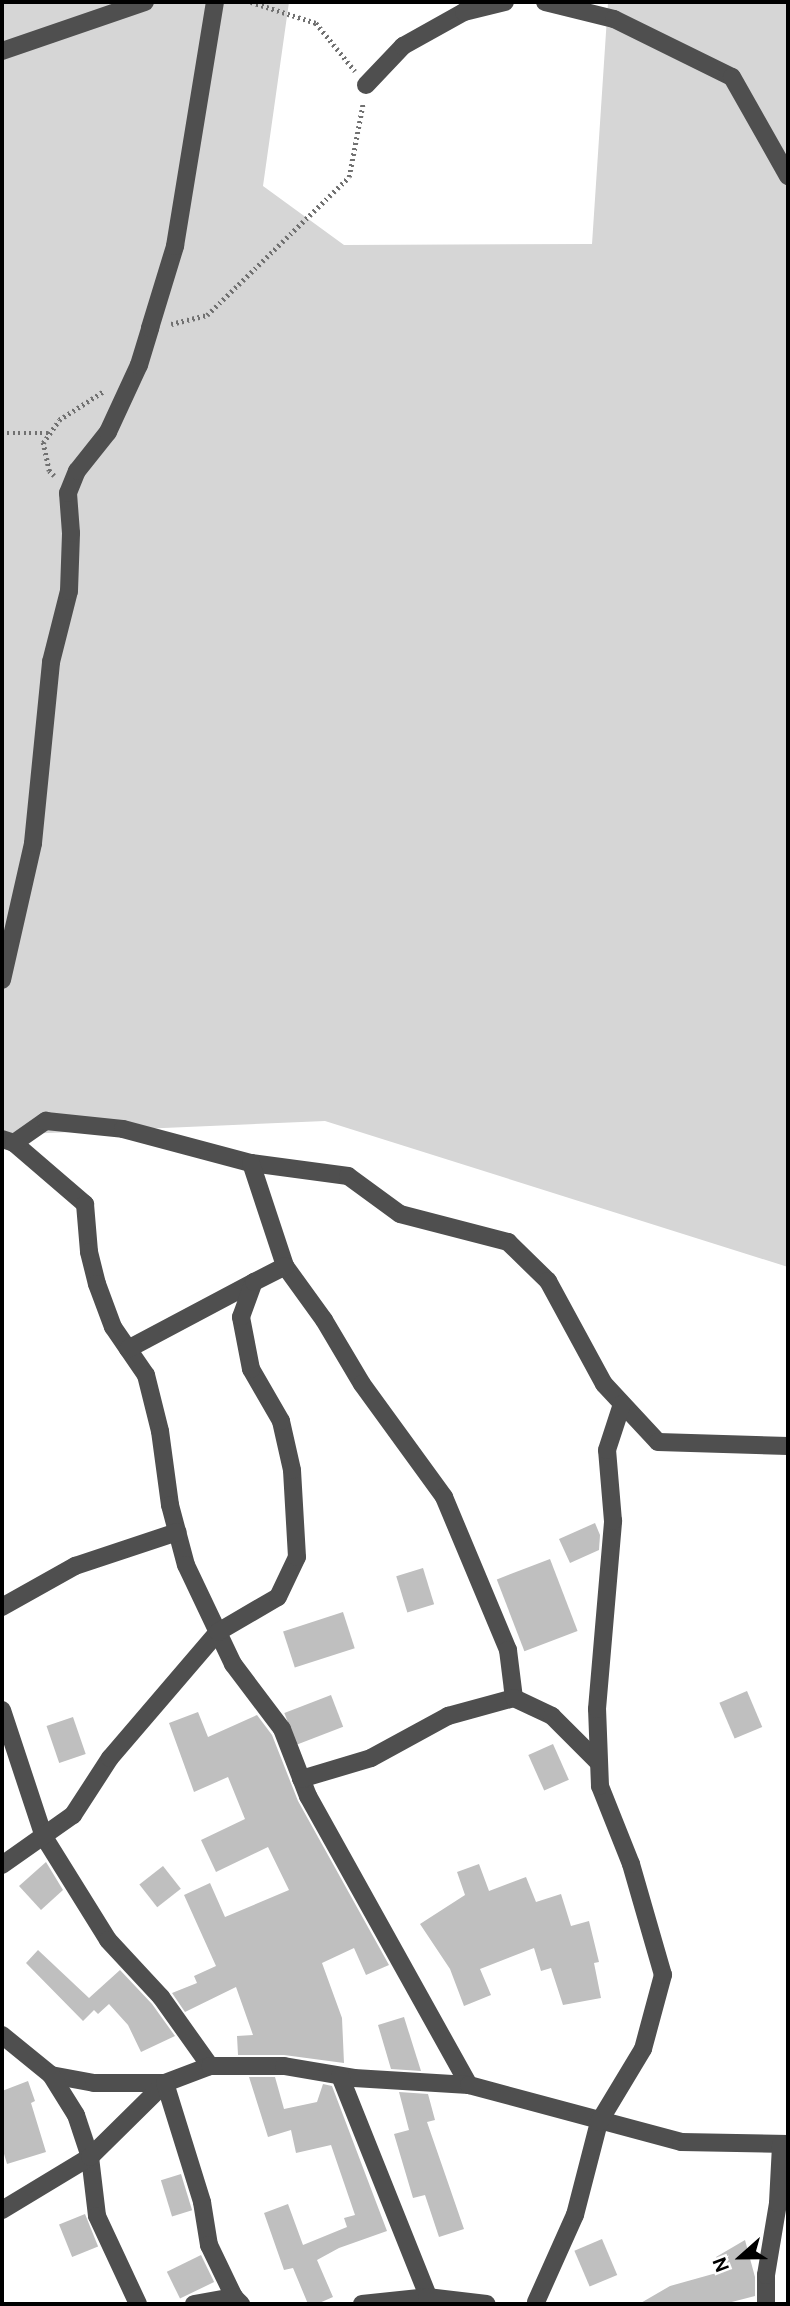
<!DOCTYPE html>
<html>
<head>
<meta charset="utf-8">
<style>
	body { margin:0 }
	#map { position:relative; width:790px; height:2306px; overflow:hidden; background:#fff; font-family:"DM Sans",sans-serif }
	div>[style] { position:absolute }
	[style*='--x'] { left:calc(var(--x)*1px); top:calc(var(--y)*1px); width:calc(var(--w)*1px); rotate:calc(var(--a)*1deg) }
	.green>* { inset:0; background:#d6d6d6 }
	.building>* { inset:0; background:#bfbfbf; transform-origin:0 0 }
	.path>* { height:4.5px; margin-top:-2.25px; transform-origin:0; background:repeating-linear-gradient(90deg,#717171 0 2px,transparent 0 5.5px) }
	.minor>* { height:18px; margin:-9px; padding:0 9px; transform-origin:9px; border-radius:9px; background:#4f4f4f }
	span { translate:-50% -50%; white-space:nowrap; text-align:center; line-height:1.15; -webkit-text-stroke:7px #fff; paint-order:stroke }
	.frame { position:absolute; inset:0; border:4px solid #000; pointer-events:none }
	.north { position:absolute; left:706px; top:2222px; width:70px; height:70px; -webkit-text-stroke:5px #fff; paint-order:stroke; rotate:249deg; font-size:19px; font-weight:700; line-height:28px; text-align:center; color:#000 }
	.north::after { content:''; display:block; margin:auto; width:24px; height:32px; background:#000; clip-path:polygon(50% 0,100% 100%,50% 72%,0 100%) }
</style>
</head>
<body>
<div id="map">
	<div class="green">
		<i style="clip-path:polygon(2px 2px,289px 2px,263px 186px,344px 245px,592px 244px,608px 2px,788px 2px,788px 1267px,325px 1121px,2px 1135px)"></i>
	</div>
	<div class="building">
		<i style="clip-path:polygon(595px 1523px,600px 1535px,599px 1550px,570px 1563px,559px 1539px)"></i>
		<i style="left:550px;top:1559px;width:77px;height:57px;rotate:69deg"></i>
		<i style="left:423px;top:1568px;width:38px;height:28px;rotate:73deg"></i>
		<i style="left:343px;top:1612px;width:38px;height:63px;rotate:72deg"></i>
		<i style="left:747px;top:1691px;width:39px;height:30px;rotate:67deg"></i>
		<i style="left:331px;top:1695px;width:34px;height:50px;rotate:69deg"></i>
		<i style="clip-path:polygon(198px 1712px,208px 1737px,257px 1715px,272px 1735px,298px 1801px,389px 1965px,366px 1975px,354px 1948px,322px 1963px,342px 2018px,344px 2063px,284px 2055px,238px 2055px,237px 2036px,253px 2035px,236px 1987px,185px 2012px,172px 1993px,197px 1983px,194px 1976px,216px 1966px,184px 1895px,210px 1883px,225px 1917px,289px 1890px,268px 1847px,216px 1872px,201px 1840px,245px 1819px,228px 1777px,194px 1792px,169px 1723px)"></i>
		<i style="left:73px;top:1717px;width:39px;height:28px;rotate:71deg"></i>
		<i style="left:553px;top:1744px;width:39px;height:27px;rotate:66deg"></i>
		<i style="clip-path:polygon(46px 1862px,63px 1890px,41px 1910px,19px 1886px)"></i>
		<i style="clip-path:polygon(479px 1864px,489px 1891px,526px 1877px,536px 1902px,561px 1894px,571px 1926px,589px 1921px,599px 1962px,594px 1963px,601px 1998px,563px 2005px,551px 1968px,541px 1971px,534px 1948px,480px 1969px,491px 1995px,464px 2006px,450px 1969px,420px 1924px,465px 1895px,457px 1872px)"></i>
		<i style="left:163px;top:1866px;width:29px;height:30px;rotate:52deg"></i>
		<i style="clip-path:polygon(38px 1950px,89px 1998px,120px 1970px,152px 2004px,175px 2036px,141px 2052px,128px 2025px,109px 2004px,98px 2014px,94px 2010px,83px 2021px,26px 1963px)"></i>
		<i style="clip-path:polygon(404px 2017px,421px 2071px,391px 2069px,378px 2025px)"></i>
		<i style="clip-path:polygon(249px 2077px,275px 2077px,284px 2109px,317px 2102px,323px 2084px,332px 2086px,387px 2231px,339px 2248px,317px 2260px,333px 2297px,317px 2304px,308px 2304px,293px 2268px,284px 2270px,264px 2213px,288px 2204px,303px 2245px,347px 2227px,344px 2218px,355px 2215px,331px 2145px,296px 2153px,291px 2130px,268px 2137px)"></i>
		<i style="clip-path:polygon(28px 2081px,35px 2101px,31px 2103px,46px 2152px,7px 2164px,2px 2147px,2px 2091px)"></i>
		<i style="clip-path:polygon(399px 2092px,428px 2094px,435px 2120px,427px 2122px,464px 2229px,439px 2237px,425px 2195px,413px 2198px,394px 2134px,409px 2130px)"></i>
		<i style="left:181px;top:2174px;width:38px;height:21px;rotate:73deg"></i>
		<i style="left:85px;top:2214px;width:35px;height:28px;rotate:68deg"></i>
		<i style="left:602px;top:2239px;width:39px;height:30px;rotate:67deg"></i>
		<i style="clip-path:polygon(745px 2240px,755px 2277px,755px 2296px,724px 2304px,639px 2304px,670px 2286px,720px 2272px,716px 2257px)"></i>
		<i style="left:201px;top:2255px;width:30px;height:38px;rotate:64deg"></i>
	</div>
	<div class="path">
		<i style="--x:251;--y:2;--w:68;--a:17.9"></i>
		<i style="--x:316;--y:23;--w:62;--a:50.9"></i>
		<i style="--x:171;--y:324;--w:37;--a:-14"></i>
		<i style="--x:207;--y:315;--w:198;--a:-44.2"></i>
		<i style="--x:349;--y:177;--w:75;--a:-79.3"></i>
		<i style="--x:2;--y:433;--w:47;--a:0"></i>
		<i style="--x:54;--y:476;--w:7;--a:-135"></i>
		<i style="--x:49;--y:471;--w:29;--a:-102"></i>
		<i style="--x:43;--y:443;--w:28;--a:-55"></i>
		<i style="--x:59;--y:420;--w:54;--a:-32.8"></i>
	</div>
	<div class="minor">
		<i style="--x:545;--y:2;--w:71;--a:13.8"></i>
		<i style="--x:614;--y:19;--w:131;--a:26.2"></i>
		<i style="--x:732;--y:77;--w:114;--a:60.5"></i>
		<i style="--x:2;--y:51;--w:151;--a:-18.9"></i>
		<i style="--x:366;--y:85;--w:54;--a:-46.5"></i>
		<i style="--x:403;--y:46;--w:70;--a:-29.1"></i>
		<i style="--x:464;--y:12;--w:42;--a:-13.7"></i>
		<i style="--x:2;--y:980;--w:140;--a:-77.2"></i>
		<i style="--x:33;--y:843;--w:182;--a:-84.3"></i>
		<i style="--x:51;--y:662;--w:73;--a:-75.8"></i>
		<i style="--x:69;--y:591;--w:58;--a:-88"></i>
		<i style="--x:71;--y:533;--w:40;--a:-94.3"></i>
		<i style="--x:68;--y:493;--w:24;--a:-68"></i>
		<i style="--x:77;--y:471;--w:50;--a:-51.5"></i>
		<i style="--x:108;--y:432;--w:74;--a:-65.2"></i>
		<i style="--x:139;--y:365;--w:39;--a:-73"></i>
		<i style="--x:150;--y:328;--w:86;--a:-73"></i>
		<i style="--x:175;--y:246;--w:247;--a:-80.7"></i>
		<i style="--x:2;--y:1139;--w:13;--a:18"></i>
		<i style="--x:14;--y:1143;--w:94;--a:40.7"></i>
		<i style="--x:85;--y:1204;--w:48;--a:85.2"></i>
		<i style="--x:89;--y:1252;--w:33;--a:76"></i>
		<i style="--x:97;--y:1284;--w:46;--a:69.6"></i>
		<i style="--x:113;--y:1327;--w:58;--a:55.5"></i>
		<i style="--x:146;--y:1375;--w:58;--a:76"></i>
		<i style="--x:160;--y:1431;--w:75;--a:82.3"></i>
		<i style="--x:170;--y:1505;--w:62;--a:75.1"></i>
		<i style="--x:186;--y:1565;--w:110;--a:64.6"></i>
		<i style="--x:233;--y:1664;--w:81;--a:53"></i>
		<i style="--x:282;--y:1729;--w:72;--a:68.8"></i>
		<i style="--x:308;--y:1796;--w:331;--a:60.9"></i>
		<i style="--x:14;--y:1143;--w:39;--a:-35"></i>
		<i style="--x:46;--y:1121;--w:77;--a:5.9"></i>
		<i style="--x:123;--y:1129;--w:132;--a:14.9"></i>
		<i style="--x:251;--y:1163;--w:98;--a:7.6"></i>
		<i style="--x:348;--y:1176;--w:64;--a:36.2"></i>
		<i style="--x:400;--y:1214;--w:112;--a:14.5"></i>
		<i style="--x:508;--y:1242;--w:56;--a:44.3"></i>
		<i style="--x:548;--y:1281;--w:117;--a:61.5"></i>
		<i style="--x:604;--y:1384;--w:79;--a:47"></i>
		<i style="--x:658;--y:1442;--w:130;--a:1.8"></i>
		<i style="--x:251;--y:1163;--w:108;--a:71.7"></i>
		<i style="--x:285;--y:1266;--w:67;--a:54.2"></i>
		<i style="--x:324;--y:1320;--w:74;--a:59.3"></i>
		<i style="--x:362;--y:1384;--w:140;--a:54"></i>
		<i style="--x:444;--y:1497;--w:166;--a:67.3"></i>
		<i style="--x:508;--y:1650;--w:48;--a:82.9"></i>
		<i style="--x:128;--y:1349;--w:143;--a:-28"></i>
		<i style="--x:2;--y:1607;--w:84;--a:-29.3"></i>
		<i style="--x:75;--y:1566;--w:108;--a:-18.4"></i>
		<i style="--x:2;--y:1710;--w:134;--a:71.7"></i>
		<i style="--x:44;--y:1837;--w:121;--a:58.1"></i>
		<i style="--x:108;--y:1940;--w:78;--a:47.1"></i>
		<i style="--x:161;--y:1997;--w:85;--a:54.6"></i>
		<i style="--x:301;--y:1779;--w:73;--a:-16.7"></i>
		<i style="--x:371;--y:1758;--w:88;--a:-28.6"></i>
		<i style="--x:448;--y:1716;--w:68;--a:-15.3"></i>
		<i style="--x:514;--y:1698;--w:42;--a:25.3"></i>
		<i style="--x:552;--y:1716;--w:66;--a:45"></i>
		<i style="--x:2;--y:1865;--w:87;--a:-35.2"></i>
		<i style="--x:73;--y:1815;--w:68;--a:-57"></i>
		<i style="--x:110;--y:1758;--w:166;--a:-49.4"></i>
		<i style="--x:218;--y:1632;--w:69;--a:-30.3"></i>
		<i style="--x:278;--y:1597;--w:44;--a:-64.6"></i>
		<i style="--x:297;--y:1557;--w:87;--a:-93.3"></i>
		<i style="--x:292;--y:1470;--w:50;--a:-102.7"></i>
		<i style="--x:281;--y:1421;--w:60;--a:-120"></i>
		<i style="--x:251;--y:1369;--w:53;--a:-100.9"></i>
		<i style="--x:241;--y:1317;--w:37;--a:-70"></i>
		<i style="--x:254;--y:1282;--w:35;--a:-27"></i>
		<i style="--x:2;--y:2035;--w:63;--a:39.2"></i>
		<i style="--x:51;--y:2075;--w:44;--a:10.5"></i>
		<i style="--x:94;--y:2083;--w:71;--a:0"></i>
		<i style="--x:165;--y:2083;--w:48;--a:-20.7"></i>
		<i style="--x:210;--y:2066;--w:74;--a:0"></i>
		<i style="--x:284;--y:2066;--w:71;--a:9.7"></i>
		<i style="--x:354;--y:2078;--w:115;--a:3.5"></i>
		<i style="--x:469;--y:2085;--w:220;--a:15"></i>
		<i style="--x:681;--y:2142;--w:107;--a:1.1"></i>
		<i style="--x:51;--y:2075;--w:47;--a:58"></i>
		<i style="--x:76;--y:2115;--w:44;--a:71.6"></i>
		<i style="--x:90;--y:2157;--w:59;--a:83.2"></i>
		<i style="--x:97;--y:2216;--w:97;--a:65"></i>
		<i style="--x:340;--y:2076;--w:245;--a:68.2"></i>
		<i style="--x:2;--y:2210;--w:103;--a:-31.1"></i>
		<i style="--x:90;--y:2157;--w:105;--a:-44.6"></i>
		<i style="--x:165;--y:2083;--w:125;--a:72.7"></i>
		<i style="--x:202;--y:2202;--w:44;--a:80.8"></i>
		<i style="--x:209;--y:2245;--w:58;--a:64.3"></i>
		<i style="--x:234;--y:2297;--w:10;--a:45"></i>
		<i style="--x:536;--y:2302;--w:95;--a:-65.9"></i>
		<i style="--x:575;--y:2215;--w:96;--a:-75.5"></i>
		<i style="--x:599;--y:2122;--w:85;--a:-58.9"></i>
		<i style="--x:643;--y:2049;--w:77;--a:-74.9"></i>
		<i style="--x:663;--y:1975;--w:116;--a:-106.1"></i>
		<i style="--x:631;--y:1864;--w:84;--a:-111.7"></i>
		<i style="--x:600;--y:1786;--w:77;--a:-92.2"></i>
		<i style="--x:597;--y:1709;--w:189;--a:-85.1"></i>
		<i style="--x:613;--y:1521;--w:71;--a:-94.8"></i>
		<i style="--x:607;--y:1450;--w:48;--a:-71.9"></i>
		<i style="--x:194;--y:2304;--w:41;--a:-9.9"></i>
		<i style="--x:362;--y:2304;--w:65;--a:-6.1"></i>
		<i style="--x:427;--y:2297;--w:60;--a:6.7"></i>
		<i style="--x:766;--y:2304;--w:29;--a:-90"></i>
		<i style="--x:766;--y:2275;--w:73;--a:-80.5"></i>
		<i style="--x:778;--y:2203;--w:58;--a:-87"></i>
	</div>
	<div class="frame"></div>
	<div class="north">N</div>
</div>
</body>
</html>
